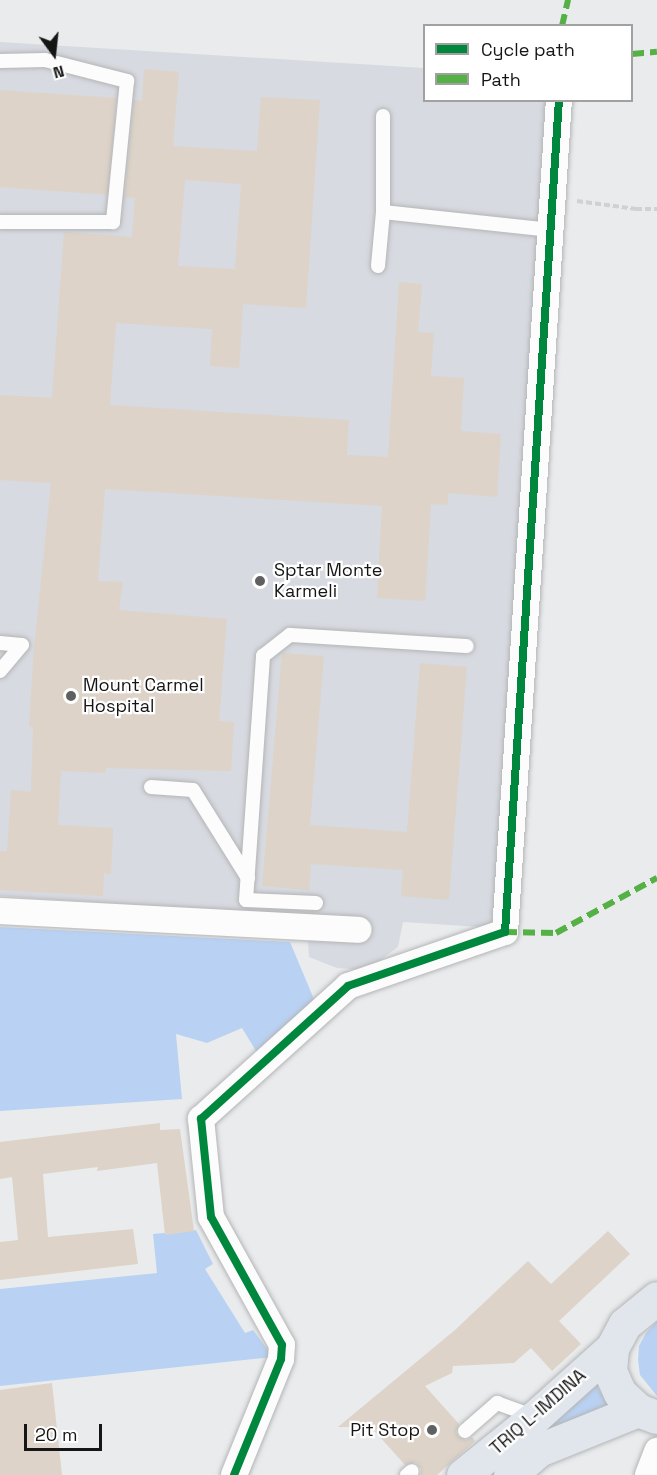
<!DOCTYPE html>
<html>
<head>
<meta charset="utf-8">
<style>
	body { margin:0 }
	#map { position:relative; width:657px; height:1475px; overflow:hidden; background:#eaebed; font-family:"Space Grotesk",sans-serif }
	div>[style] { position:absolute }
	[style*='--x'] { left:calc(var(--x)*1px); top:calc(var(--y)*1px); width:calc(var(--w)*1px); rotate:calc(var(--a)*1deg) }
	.built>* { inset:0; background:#d7dae0 }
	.green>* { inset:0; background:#b9d2f4 }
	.building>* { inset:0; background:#ddd3c8; transform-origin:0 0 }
	.path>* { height:4px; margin-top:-2px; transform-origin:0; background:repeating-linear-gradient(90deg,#d0d1d1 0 6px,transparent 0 9px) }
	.roads { filter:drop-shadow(0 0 2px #b4b5b6) drop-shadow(0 0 2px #b4b5b6) }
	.lane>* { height:14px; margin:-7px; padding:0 7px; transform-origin:7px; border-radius:7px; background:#fcfcfc }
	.street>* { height:26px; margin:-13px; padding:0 13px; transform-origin:13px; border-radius:13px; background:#fcfcfc }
	.highway>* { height:33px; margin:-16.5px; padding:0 16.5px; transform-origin:16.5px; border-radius:16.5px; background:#e1e6ed }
	.quiet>* { height:6px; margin-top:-3px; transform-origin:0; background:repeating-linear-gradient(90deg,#55b145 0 12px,transparent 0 18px) }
	.cycleway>* { height:8px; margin:-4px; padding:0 4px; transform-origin:4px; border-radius:4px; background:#00873e }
	.dots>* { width:16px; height:16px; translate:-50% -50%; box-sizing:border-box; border:3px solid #fff; border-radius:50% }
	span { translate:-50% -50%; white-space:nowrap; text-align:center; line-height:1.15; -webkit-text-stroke:4.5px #fff; paint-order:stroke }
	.poi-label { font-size:18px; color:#151516 }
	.left { translate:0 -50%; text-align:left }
	.right { translate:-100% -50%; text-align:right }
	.street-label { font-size:18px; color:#151516 }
	.legend { position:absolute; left:423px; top:24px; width:210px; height:78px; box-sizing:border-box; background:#fff; border:2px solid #a1a1a2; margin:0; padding:8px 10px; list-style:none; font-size:18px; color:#151516 }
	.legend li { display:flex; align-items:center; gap:12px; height:30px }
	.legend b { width:30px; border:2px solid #a1a1a2 }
	.north { position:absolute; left:24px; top:24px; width:60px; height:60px; -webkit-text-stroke:4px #fff; paint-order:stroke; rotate:165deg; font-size:16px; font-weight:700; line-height:24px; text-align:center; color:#151516 }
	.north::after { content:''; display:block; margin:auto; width:21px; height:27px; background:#151516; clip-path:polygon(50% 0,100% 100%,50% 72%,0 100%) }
	.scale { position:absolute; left:24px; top:1424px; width:78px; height:27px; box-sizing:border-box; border:3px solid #151516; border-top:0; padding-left:8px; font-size:18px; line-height:21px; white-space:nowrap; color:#151516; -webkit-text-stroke:4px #fff; paint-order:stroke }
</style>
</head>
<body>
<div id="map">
	<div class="built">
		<i style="clip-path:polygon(0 42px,424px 68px,424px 100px,552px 101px,496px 928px,403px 922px,398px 947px,367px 970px,337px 968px,309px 957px,306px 916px,0 896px)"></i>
	</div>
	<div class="green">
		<i style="clip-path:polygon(0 927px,290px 942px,316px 1004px,259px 1056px,242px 1028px,207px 1043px,176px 1034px,182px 1099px,0 1111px)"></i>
		<i style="clip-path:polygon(196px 1230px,213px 1264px,205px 1269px,245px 1333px,253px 1330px,273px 1357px,0 1386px,0 1289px,157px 1273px,153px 1234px)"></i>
		<i style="clip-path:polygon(657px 1321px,657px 1396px,640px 1375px,638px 1360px,639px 1346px,646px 1333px)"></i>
		<i style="clip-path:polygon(595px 1384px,615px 1412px,537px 1440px)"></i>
	</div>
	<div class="building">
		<i style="clip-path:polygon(evenodd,144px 69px,179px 72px,173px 146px,257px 151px,261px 97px,320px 100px,306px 308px,243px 304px,239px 368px,210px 366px,212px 329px,116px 323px,110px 405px,349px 420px,347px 455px,388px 457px,399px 282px,422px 284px,418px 332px,434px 333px,431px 376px,464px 378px,461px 431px,501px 434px,497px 497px,448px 493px,448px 505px,431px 504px,425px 601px,377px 598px,382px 506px,105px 489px,98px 581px,123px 582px,119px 610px,227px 619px,219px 721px,234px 722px,231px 771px,106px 768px,105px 773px,61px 771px,58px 825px,113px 828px,111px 874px,104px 873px,103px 896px,0 890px,0 851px,7px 851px,11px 790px,31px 792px,33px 727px,29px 727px,33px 659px,51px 483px,0 480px,0 395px,52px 398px,64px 232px,132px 237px,135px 198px,125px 197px,134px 100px,142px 101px,144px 69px,185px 180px,241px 184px,235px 269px,178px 266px,185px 180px)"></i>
		<i style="left:0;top:90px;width:116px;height:97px;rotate:4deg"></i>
		<i style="clip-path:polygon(282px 653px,324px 656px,310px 825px,407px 832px,420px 663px,467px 667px,449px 900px,401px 896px,403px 870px,311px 864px,309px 890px,262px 886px)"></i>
		<i style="clip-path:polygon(160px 1123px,160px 1130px,180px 1129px,194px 1231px,165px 1235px,157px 1163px,97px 1171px,98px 1167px,43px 1174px,48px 1237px,133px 1229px,138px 1264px,0 1280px,0 1242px,18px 1240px,12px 1177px,0 1179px,0 1142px)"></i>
		<i style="clip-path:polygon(608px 1231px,630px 1254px,559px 1321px,581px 1344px,552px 1371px,531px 1348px,514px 1363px,453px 1366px,452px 1373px,425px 1386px,459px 1424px,456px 1432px,459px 1437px,466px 1440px,472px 1437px,475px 1441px,437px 1475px,420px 1475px,421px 1469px,416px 1463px,405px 1465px,371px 1427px,338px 1427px,455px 1330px,528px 1261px,551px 1284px)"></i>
		<i style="clip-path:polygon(52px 1383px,62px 1475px,0 1475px,0 1390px)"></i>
	</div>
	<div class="path">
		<i style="--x:577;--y:201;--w:60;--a:7.7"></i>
		<i style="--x:636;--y:209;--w:21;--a:0"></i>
	</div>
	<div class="roads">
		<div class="lane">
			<i style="--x:0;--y:61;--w:45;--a:-1.3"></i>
			<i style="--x:45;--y:60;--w:85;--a:14.4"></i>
			<i style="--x:127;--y:81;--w:142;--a:95.7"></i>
			<i style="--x:113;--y:222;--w:113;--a:180"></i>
			<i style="--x:383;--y:212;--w:169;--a:6.1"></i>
			<i style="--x:378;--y:266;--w:54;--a:-84.7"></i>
			<i style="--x:383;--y:212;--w:96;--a:-90"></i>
			<i style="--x:0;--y:643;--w:22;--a:5"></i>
			<i style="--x:0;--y:671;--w:34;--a:-50"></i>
			<i style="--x:151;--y:787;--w:42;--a:4.1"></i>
			<i style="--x:193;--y:790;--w:104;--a:58"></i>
			<i style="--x:316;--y:903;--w:70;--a:-177.5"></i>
			<i style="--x:246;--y:900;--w:245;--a:-86"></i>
			<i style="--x:263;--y:656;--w:34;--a:-38"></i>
			<i style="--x:290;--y:635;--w:177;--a:3.6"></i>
			<i style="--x:465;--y:1431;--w:43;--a:-41.2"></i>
			<i style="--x:497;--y:1403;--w:38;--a:20"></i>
			<i style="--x:407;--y:1475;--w:6;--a:-39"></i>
		</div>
		<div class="street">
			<i style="--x:0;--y:911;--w:359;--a:3"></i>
			<i style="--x:234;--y:1475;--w:125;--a:-67.9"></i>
			<i style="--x:281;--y:1359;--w:14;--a:-86"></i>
			<i style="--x:282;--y:1345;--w:146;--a:-119"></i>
			<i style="--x:211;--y:1217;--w:99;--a:-95.8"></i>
			<i style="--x:201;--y:1119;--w:198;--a:-42.1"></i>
			<i style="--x:348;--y:986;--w:166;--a:-19"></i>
			<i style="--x:505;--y:932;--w:834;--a:-86.29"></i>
			<i style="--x:648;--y:1475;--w:26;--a:-69"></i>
		</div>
		<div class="highway">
			<i style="--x:612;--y:1348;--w:23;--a:95"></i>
			<i style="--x:610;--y:1371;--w:24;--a:66"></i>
			<i style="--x:620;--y:1393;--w:25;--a:43"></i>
			<i style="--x:638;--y:1410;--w:19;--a:21"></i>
			<i style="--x:463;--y:1475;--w:92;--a:-38.9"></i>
			<i style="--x:535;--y:1417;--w:103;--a:-41.9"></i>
			<i style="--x:612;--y:1348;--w:27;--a:-62"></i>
			<i style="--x:625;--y:1324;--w:41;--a:-39.1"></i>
			<i style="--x:510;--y:1475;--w:38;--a:-41"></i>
			<i style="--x:539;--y:1450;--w:107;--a:-22"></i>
		</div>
	</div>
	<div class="quiet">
		<i style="--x:562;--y:26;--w:27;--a:-77"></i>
		<i style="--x:632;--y:54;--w:25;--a:-5"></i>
		<i style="--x:505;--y:932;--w:51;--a:1.1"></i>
		<i style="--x:556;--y:933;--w:115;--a:-28.6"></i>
	</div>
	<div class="cycleway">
		<i style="--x:234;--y:1475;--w:125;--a:-67.9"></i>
		<i style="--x:281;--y:1359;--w:14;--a:-86"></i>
		<i style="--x:282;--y:1345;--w:146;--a:-119"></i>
		<i style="--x:211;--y:1217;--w:99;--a:-95.8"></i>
		<i style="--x:201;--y:1119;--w:198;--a:-42.1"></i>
		<i style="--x:348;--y:986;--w:166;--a:-19"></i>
		<i style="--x:505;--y:932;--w:834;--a:-86.29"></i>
	</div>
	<div class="dots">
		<i style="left:260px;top:581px;background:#606061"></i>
		<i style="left:71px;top:696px;background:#606061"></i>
		<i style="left:432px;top:1430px;background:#606061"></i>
	</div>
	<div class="poi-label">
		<span class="left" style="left:274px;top:581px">Sptar Monte<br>Karmeli</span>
		<span class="left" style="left:83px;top:696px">Mount Carmel<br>Hospital</span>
		<span class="right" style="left:420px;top:1430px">Pit Stop</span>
	</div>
	<div class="street-label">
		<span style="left:538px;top:1412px;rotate:-41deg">TRIQ L-IMDINA</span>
	</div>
	<ul class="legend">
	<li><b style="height:8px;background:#00873e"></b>Cycle path</li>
	<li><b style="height:8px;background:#55b145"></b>Path</li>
	</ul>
	<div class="north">N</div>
	<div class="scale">20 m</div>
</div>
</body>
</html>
